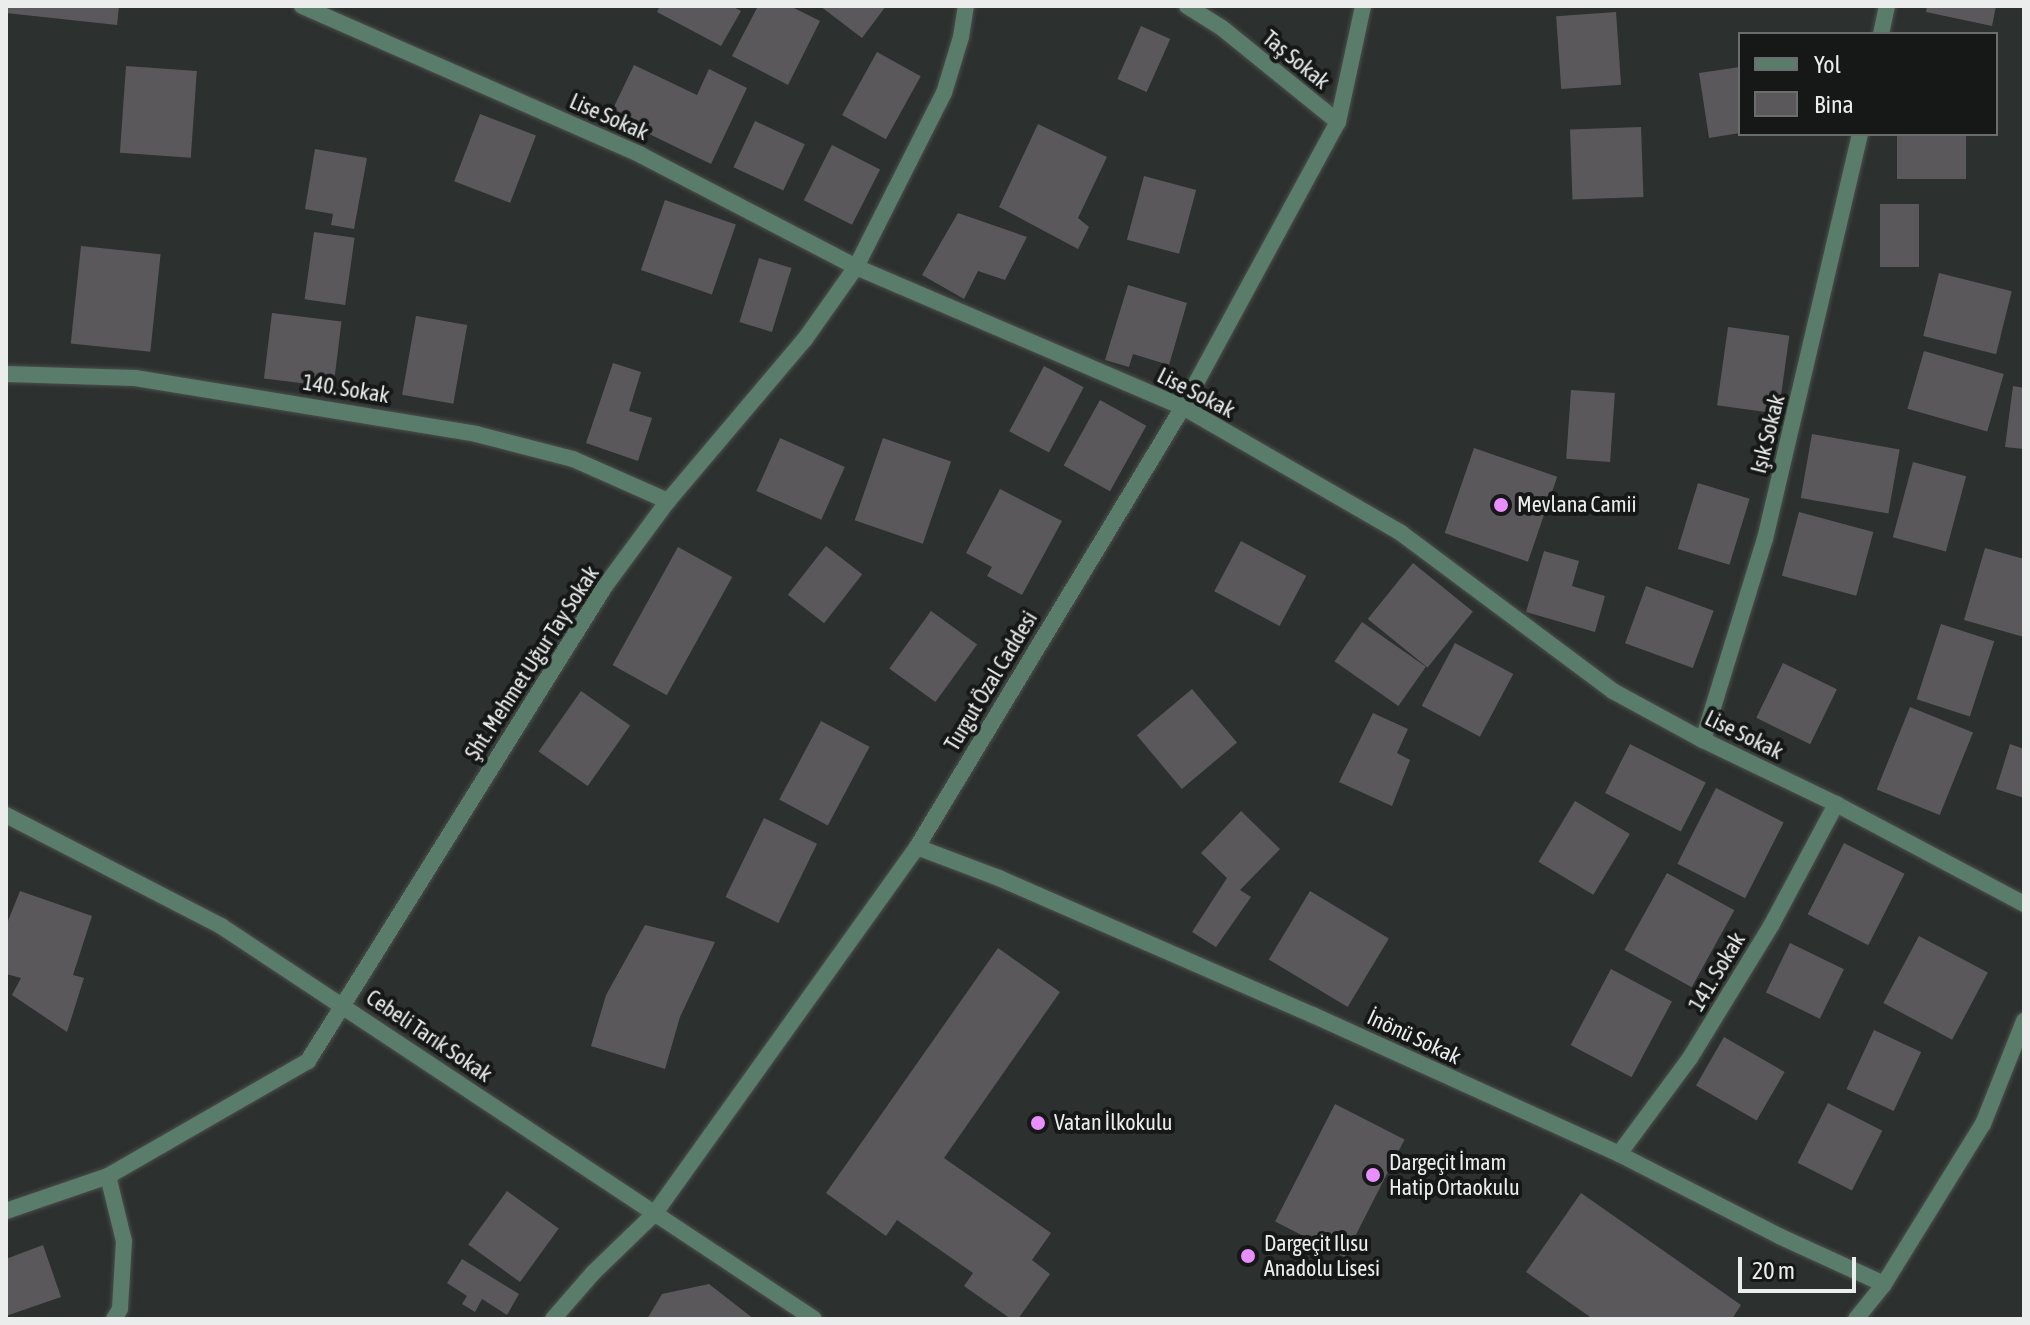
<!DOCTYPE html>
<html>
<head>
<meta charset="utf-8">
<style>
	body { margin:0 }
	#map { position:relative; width:2030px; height:1325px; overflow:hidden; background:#2c302e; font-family:"Asap Condensed",sans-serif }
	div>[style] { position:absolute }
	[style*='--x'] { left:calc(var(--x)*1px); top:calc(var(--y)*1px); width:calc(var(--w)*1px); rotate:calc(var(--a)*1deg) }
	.building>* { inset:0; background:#5b585b; transform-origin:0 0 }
	.roads { filter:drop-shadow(0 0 2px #4b4e4c) drop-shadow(0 0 2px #4b4e4c) }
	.minor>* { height:16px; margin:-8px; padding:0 8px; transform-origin:8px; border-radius:8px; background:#5a7c6a }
	.tertiary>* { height:16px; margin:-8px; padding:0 8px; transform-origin:8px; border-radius:8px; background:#5a7c6a }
	.dots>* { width:22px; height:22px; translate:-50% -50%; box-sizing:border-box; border:4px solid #161817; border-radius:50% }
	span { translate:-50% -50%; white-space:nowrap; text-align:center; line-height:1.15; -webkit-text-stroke:8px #161817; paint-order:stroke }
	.street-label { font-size:22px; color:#ebedec }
	.poi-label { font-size:22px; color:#ebedec }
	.left { translate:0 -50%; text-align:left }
	.frame { position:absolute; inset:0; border:8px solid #ebedec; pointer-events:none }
	.legend { position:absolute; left:1738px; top:32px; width:260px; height:104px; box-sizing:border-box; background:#161817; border:2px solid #6b6d6c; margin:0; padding:10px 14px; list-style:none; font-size:24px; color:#ebedec }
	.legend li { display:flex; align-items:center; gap:16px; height:40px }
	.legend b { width:40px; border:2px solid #6b6d6c }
	.scale { position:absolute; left:1738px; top:1257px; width:118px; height:36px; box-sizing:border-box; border:4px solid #ebedec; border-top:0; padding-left:10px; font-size:24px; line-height:28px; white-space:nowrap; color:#ebedec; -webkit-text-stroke:6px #161817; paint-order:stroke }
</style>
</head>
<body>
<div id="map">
	<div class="building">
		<i style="clip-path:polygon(6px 6px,119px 6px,117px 25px,6px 13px)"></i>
		<i style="clip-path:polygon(660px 6px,732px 6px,741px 11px,721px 46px,657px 12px)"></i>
		<i style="clip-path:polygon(758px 6px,790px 6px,820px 21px,788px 85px,732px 56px)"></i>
		<i style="clip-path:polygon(820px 6px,886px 6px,862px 38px)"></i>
		<i style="clip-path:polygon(1927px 6px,1996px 6px,1992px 26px,1926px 12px)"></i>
		<i style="left:1616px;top:12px;width:73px;height:60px;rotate:86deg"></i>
		<i style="left:1141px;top:26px;width:32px;height:58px;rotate:24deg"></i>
		<i style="left:877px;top:52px;width:50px;height:72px;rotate:29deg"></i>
		<i style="clip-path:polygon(634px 65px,697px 95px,709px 69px,747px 88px,711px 164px,610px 115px)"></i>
		<i style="left:126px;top:66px;width:71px;height:87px;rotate:4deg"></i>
		<i style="clip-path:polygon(1740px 67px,1740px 133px,1709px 138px,1699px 73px)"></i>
		<i style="left:480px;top:114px;width:60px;height:72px;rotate:21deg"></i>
		<i style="left:755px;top:121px;width:55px;height:51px;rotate:25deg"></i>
		<i style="clip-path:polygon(1038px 124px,1107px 157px,1078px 218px,1089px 227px,1078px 249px,999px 207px)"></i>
		<i style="left:1641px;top:127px;width:70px;height:71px;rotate:88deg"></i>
		<i style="left:1897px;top:134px;width:69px;height:45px"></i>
		<i style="left:832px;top:145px;width:54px;height:62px;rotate:27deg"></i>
		<i style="clip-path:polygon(315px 149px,367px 158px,354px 229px,331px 225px,333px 214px,305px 209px)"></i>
		<i style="left:1144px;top:176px;width:54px;height:66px;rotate:15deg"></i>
		<i style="left:665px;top:200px;width:75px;height:74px;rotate:19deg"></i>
		<i style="left:1919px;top:204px;width:63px;height:39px;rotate:90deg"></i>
		<i style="clip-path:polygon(958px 213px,1027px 237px,1005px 280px,978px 271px,964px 299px,922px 275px)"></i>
		<i style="left:314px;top:232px;width:41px;height:68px;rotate:8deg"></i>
		<i style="left:81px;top:246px;width:80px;height:98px;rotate:6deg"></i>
		<i style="left:759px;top:258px;width:34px;height:67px;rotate:17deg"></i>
		<i style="left:1939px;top:273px;width:75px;height:65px;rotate:14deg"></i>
		<i style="clip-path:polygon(1128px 285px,1187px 303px,1169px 365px,1133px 354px,1129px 367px,1105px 360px)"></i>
		<i style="left:272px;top:313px;width:70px;height:66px;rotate:7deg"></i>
		<i style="left:416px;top:316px;width:52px;height:80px;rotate:10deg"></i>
		<i style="left:1728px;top:327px;width:62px;height:79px;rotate:8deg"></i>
		<i style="left:1924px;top:351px;width:83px;height:60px;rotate:16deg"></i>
		<i style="clip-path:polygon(613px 363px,641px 372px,629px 411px,652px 418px,638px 461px,586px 443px)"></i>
		<i style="left:1044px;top:366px;width:45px;height:74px;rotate:28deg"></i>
		<i style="clip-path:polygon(2013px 386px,2024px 388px,2024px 449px,2005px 447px)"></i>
		<i style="left:1571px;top:390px;width:44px;height:69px;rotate:4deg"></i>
		<i style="left:1100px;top:400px;width:53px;height:75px;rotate:29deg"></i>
		<i style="left:1812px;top:434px;width:89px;height:65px;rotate:10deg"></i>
		<i style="left:780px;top:438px;width:71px;height:58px;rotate:24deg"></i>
		<i style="left:883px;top:438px;width:72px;height:87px;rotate:19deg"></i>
		<i style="left:1474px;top:448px;width:88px;height:90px;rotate:19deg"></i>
		<i style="left:1913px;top:462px;width:55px;height:78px;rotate:15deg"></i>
		<i style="left:1698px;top:483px;width:54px;height:69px;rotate:17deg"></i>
		<i style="clip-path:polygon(1000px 489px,1062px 521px,1022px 595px,987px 576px,992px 567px,966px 553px)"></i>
		<i style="left:1799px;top:512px;width:77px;height:66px;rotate:15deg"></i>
		<i style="left:1241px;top:541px;width:74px;height:57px;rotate:28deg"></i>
		<i style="left:826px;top:546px;width:46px;height:62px;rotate:38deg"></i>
		<i style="left:678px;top:547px;width:62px;height:135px;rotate:29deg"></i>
		<i style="clip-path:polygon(1985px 548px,2024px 559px,2024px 637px,1964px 620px)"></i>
		<i style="clip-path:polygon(1544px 551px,1579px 561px,1572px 586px,1605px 596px,1595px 632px,1526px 612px)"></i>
		<i style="left:1413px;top:563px;width:77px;height:72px;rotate:39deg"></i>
		<i style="left:1646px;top:586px;width:72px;height:61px;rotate:20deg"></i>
		<i style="left:931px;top:611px;width:57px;height:71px;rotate:36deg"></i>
		<i style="left:1362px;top:622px;width:78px;height:48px;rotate:35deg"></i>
		<i style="left:1941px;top:624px;width:56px;height:79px;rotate:18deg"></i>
		<i style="left:1455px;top:643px;width:66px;height:71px;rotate:28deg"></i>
		<i style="left:1783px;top:663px;width:60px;height:61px;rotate:26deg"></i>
		<i style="left:1192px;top:689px;width:70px;height:72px;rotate:50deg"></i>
		<i style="left:581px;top:691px;width:60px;height:74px;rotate:35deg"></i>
		<i style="left:1910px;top:707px;width:68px;height:89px;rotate:22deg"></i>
		<i style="clip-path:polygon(1373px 713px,1408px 729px,1397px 753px,1410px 760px,1392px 806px,1339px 782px)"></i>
		<i style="left:821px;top:721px;width:55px;height:89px;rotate:28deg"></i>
		<i style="left:1630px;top:744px;width:85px;height:55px;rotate:27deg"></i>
		<i style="clip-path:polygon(2010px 744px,2024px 749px,2024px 798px,1996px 789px)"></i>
		<i style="left:1716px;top:788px;width:76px;height:85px;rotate:27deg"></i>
		<i style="left:1575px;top:801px;width:64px;height:71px;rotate:31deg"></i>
		<i style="clip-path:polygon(1241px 811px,1280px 849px,1240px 890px,1251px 897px,1216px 947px,1192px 932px,1227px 878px,1201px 853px)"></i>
		<i style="left:764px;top:818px;width:59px;height:88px;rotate:26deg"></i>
		<i style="left:1844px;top:843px;width:68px;height:80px;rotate:27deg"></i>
		<i style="left:1667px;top:873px;width:77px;height:88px;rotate:29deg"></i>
		<i style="clip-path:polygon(20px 891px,92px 916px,73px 975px,84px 978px,67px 1032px,12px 995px,21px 978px,6px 974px,6px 926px)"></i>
		<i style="left:1310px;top:891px;width:92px;height:80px;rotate:31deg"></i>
		<i style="clip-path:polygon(645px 925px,715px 942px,680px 1017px,665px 1069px,591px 1046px,606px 995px)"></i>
		<i style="left:1919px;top:936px;width:78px;height:76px;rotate:28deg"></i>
		<i style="left:1790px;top:943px;width:60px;height:55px;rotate:26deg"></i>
		<i style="clip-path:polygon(998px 948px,1060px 992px,944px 1158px,1051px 1233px,1032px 1260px,1050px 1274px,1018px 1319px,1011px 1319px,964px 1286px,973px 1273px,897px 1220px,886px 1236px,826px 1193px)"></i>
		<i style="left:1611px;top:969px;width:69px;height:86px;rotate:28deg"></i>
		<i style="left:1874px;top:1030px;width:52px;height:65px;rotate:25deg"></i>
		<i style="left:1724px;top:1037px;width:70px;height:56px;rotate:30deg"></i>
		<i style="left:1828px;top:1103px;width:61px;height:67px;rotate:27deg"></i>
		<i style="left:1335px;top:1104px;width:78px;height:132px;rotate:27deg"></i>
		<i style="left:507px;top:1191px;width:64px;height:66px;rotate:36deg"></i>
		<i style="clip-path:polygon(1581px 1193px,1741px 1305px,1732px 1319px,1593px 1319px,1526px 1272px)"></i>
		<i style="clip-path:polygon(43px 1245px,61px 1297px,6px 1316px,6px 1259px)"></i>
		<i style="clip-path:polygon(462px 1259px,519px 1294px,507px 1315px,482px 1299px,475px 1312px,462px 1304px,467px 1296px,447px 1283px)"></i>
		<i style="clip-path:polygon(709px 1284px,754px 1319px,647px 1319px,662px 1294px)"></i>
	</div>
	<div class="roads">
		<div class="minor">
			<i style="--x:302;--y:6;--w:370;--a:23.7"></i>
			<i style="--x:641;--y:155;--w:242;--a:27.5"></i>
			<i style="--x:856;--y:267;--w:356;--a:23.2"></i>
			<i style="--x:1183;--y:407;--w:252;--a:30"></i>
			<i style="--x:1401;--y:533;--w:264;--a:36.7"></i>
			<i style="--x:1613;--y:691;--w:102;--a:28.6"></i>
			<i style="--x:1703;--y:740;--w:148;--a:25.7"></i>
			<i style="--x:1836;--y:804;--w:213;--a:28"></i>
			<i style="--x:1187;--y:6;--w:41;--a:32.2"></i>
			<i style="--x:1222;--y:28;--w:149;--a:39"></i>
			<i style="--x:1881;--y:34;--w:29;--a:-78"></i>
			<i style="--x:6;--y:374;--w:129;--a:1.8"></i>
			<i style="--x:135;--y:378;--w:346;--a:9.3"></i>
			<i style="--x:476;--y:434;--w:100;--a:14.5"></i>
			<i style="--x:573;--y:459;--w:104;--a:23.9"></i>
			<i style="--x:1703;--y:740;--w:210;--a:-72.9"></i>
			<i style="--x:1765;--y:539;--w:416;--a:-76.8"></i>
			<i style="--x:6;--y:815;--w:242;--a:27.3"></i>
			<i style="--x:221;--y:926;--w:711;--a:33.53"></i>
			<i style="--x:917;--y:847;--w:88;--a:20.7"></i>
			<i style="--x:999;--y:878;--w:343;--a:23.6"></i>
			<i style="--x:1313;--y:1015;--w:336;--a:24.4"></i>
			<i style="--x:1619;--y:1154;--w:180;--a:27.1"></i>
			<i style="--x:1779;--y:1236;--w:115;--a:24.6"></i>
			<i style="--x:1619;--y:1154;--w:119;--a:-53.5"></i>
			<i style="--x:1690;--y:1058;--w:157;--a:-58.5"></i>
			<i style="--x:1772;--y:924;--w:136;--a:-61.9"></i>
			<i style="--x:108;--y:1176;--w:67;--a:76.2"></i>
			<i style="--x:124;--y:1241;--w:68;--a:93.4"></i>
			<i style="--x:120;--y:1309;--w:12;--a:121"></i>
			<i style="--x:6;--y:1211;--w:108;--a:-18.9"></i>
			<i style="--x:108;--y:1176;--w:231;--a:-29.9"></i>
			<i style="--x:308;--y:1061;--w:560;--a:-57.98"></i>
			<i style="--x:605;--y:586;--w:106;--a:-53.5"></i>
			<i style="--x:668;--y:501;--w:212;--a:-49.8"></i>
			<i style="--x:805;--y:339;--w:88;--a:-54.7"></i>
			<i style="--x:856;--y:267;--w:195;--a:-63.2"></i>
			<i style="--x:944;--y:93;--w:59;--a:-73.1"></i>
			<i style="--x:961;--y:37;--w:31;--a:-81"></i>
		</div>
		<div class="tertiary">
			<i style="--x:553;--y:1319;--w:61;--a:-49"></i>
			<i style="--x:593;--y:1273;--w:86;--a:-44.1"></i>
			<i style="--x:655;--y:1213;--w:450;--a:-54.4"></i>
			<i style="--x:917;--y:847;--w:514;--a:-58.85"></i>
			<i style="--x:1183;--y:407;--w:324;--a:-61.5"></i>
			<i style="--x:1338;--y:122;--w:119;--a:-77.8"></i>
			<i style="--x:1856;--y:1319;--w:45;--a:-51.3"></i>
			<i style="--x:1884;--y:1284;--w:188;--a:-58.3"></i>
			<i style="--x:1983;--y:1124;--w:111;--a:-68.3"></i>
		</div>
	</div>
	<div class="dots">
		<i style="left:1501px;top:505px;background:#e98efe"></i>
		<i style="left:1038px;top:1123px;background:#e98efe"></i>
		<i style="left:1373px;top:1175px;background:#e98efe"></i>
		<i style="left:1248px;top:1256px;background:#e98efe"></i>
	</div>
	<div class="street-label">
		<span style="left:1296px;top:60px;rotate:39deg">Taş Sokak</span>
		<span style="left:609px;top:117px;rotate:24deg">Lise Sokak</span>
		<span style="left:346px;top:389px;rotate:9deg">140. Sokak</span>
		<span style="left:1196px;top:393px;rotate:27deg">Lise Sokak</span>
		<span style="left:1768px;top:434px;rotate:-76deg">Işık Sokak</span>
		<span style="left:532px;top:663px;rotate:-57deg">Şht. Mehmet Uğur Tay Sokak</span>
		<span style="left:991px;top:681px;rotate:-59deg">Turgut Özal Caddesi</span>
		<span style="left:1744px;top:735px;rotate:26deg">Lise Sokak</span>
		<span style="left:1717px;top:972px;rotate:-59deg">141. Sokak</span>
		<span style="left:429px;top:1036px;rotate:34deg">Cebeli Tarık Sokak</span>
		<span style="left:1414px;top:1037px;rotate:25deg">İnönü Sokak</span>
	</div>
	<div class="poi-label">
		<span class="left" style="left:1517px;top:505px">Mevlana Camii</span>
		<span class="left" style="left:1054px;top:1123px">Vatan İlkokulu</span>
		<span class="left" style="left:1389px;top:1175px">Dargeçit İmam<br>Hatip Ortaokulu</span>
		<span class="left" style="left:1264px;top:1256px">Dargeçit Ilısu<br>Anadolu Lisesi</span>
	</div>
	<div class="frame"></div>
	<ul class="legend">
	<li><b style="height:10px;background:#5a7c6a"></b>Yol</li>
	<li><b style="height:22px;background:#5b585b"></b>Bina</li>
	</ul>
	<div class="scale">20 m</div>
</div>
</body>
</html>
